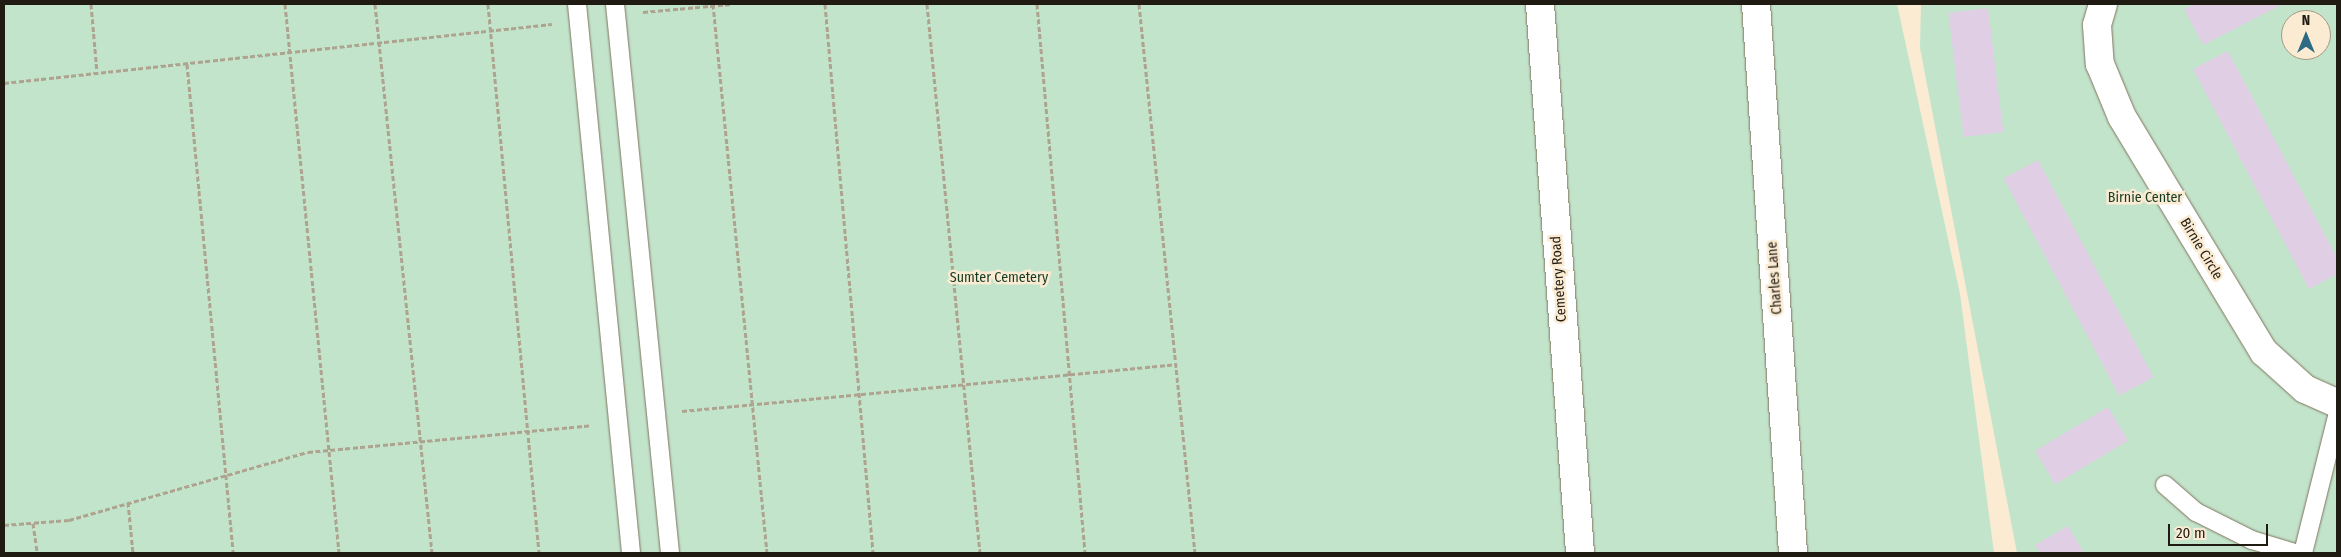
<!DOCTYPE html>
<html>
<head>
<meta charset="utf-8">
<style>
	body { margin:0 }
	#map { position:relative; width:2341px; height:557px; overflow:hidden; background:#faebd2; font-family:"Fira Sans Condensed",sans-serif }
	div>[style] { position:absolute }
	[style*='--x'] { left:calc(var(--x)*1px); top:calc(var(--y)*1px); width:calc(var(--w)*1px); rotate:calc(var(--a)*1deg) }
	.green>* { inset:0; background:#c2e4cb }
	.building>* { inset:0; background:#e0cee5; transform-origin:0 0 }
	.path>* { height:3px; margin-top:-1.5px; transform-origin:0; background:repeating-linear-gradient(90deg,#aea38f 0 5px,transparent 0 7.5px) }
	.roads { filter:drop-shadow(0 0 1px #82755e) drop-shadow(0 0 1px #82755e) }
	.service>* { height:18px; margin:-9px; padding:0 9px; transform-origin:9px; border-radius:9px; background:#fff }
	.minor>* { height:28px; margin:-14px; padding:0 14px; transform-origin:14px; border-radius:14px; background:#fff }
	span { translate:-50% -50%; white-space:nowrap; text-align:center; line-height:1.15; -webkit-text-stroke:5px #faebd2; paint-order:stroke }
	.park-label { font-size:14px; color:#133c23 }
	.street-label { font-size:14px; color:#201b12 }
	.frame { position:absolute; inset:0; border:5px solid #201b12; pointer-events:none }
	.north { position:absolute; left:2281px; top:10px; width:50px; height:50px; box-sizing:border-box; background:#faebd2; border:1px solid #a39885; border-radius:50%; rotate:0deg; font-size:14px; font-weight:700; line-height:20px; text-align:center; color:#201b12 }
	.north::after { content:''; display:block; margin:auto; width:18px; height:22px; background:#2e6b82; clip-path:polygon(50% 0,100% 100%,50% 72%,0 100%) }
	.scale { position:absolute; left:2168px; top:524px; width:100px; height:22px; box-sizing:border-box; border:2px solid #201b12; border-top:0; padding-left:6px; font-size:15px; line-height:18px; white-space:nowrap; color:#201b12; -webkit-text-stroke:4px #faebd2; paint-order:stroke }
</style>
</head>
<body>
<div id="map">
	<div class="green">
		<i style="clip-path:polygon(4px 4px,1897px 4px,1960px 294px,1994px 553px,4px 553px)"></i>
		<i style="clip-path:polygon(evenodd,1921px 4px,2337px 4px,2337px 553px,2017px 553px,1920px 48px,1921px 4px,2291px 20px,2321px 20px,2321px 50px,2291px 50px,2291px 20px)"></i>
	</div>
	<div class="building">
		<i style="clip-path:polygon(2195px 4px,2283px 4px,2203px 45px,2184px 9px)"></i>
		<i style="left:1988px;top:8px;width:125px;height:40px;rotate:83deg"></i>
		<i style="clip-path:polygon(2228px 51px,2337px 258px,2337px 274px,2309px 289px,2193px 69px)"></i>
		<i style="left:2038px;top:160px;width:246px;height:39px;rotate:62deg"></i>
		<i style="left:2108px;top:407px;width:39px;height:85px;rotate:59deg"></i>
		<i style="clip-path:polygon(2068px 526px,2084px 553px,2040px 553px,2035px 545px)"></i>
	</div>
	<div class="path">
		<i style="--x:91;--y:4;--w:69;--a:85"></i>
		<i style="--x:285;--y:4;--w:552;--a:84.38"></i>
		<i style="--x:375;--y:4;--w:552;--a:84.07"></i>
		<i style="--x:488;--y:4;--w:551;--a:84.69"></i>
		<i style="--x:713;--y:4;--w:552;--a:84.38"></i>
		<i style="--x:825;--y:4;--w:551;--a:85"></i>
		<i style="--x:927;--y:4;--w:552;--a:84.49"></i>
		<i style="--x:1037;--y:4;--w:551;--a:85"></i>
		<i style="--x:1139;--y:4;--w:552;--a:84.18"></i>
		<i style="--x:643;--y:12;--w:89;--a:-5.1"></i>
		<i style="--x:187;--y:64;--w:491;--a:84.6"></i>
		<i style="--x:4;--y:83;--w:551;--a:-6.15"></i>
		<i style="--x:682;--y:411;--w:496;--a:-5.4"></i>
		<i style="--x:128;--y:502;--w:51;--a:84.4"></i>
		<i style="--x:33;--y:523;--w:30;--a:82"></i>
		<i style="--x:4;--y:525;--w:65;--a:-4.4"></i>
		<i style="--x:69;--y:520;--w:248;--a:-15.9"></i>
		<i style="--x:308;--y:452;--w:285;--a:-5.4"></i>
	</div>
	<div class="roads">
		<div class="service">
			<i style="--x:577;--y:4;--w:552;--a:84.38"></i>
			<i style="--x:615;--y:4;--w:552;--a:84.28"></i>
			<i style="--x:2165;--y:485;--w:41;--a:41.1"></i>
			<i style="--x:2196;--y:512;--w:63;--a:26.6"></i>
			<i style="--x:2252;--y:540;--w:45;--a:16.8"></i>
			<i style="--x:2303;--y:553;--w:140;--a:-76"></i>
		</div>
		<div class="minor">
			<i style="--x:1540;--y:4;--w:550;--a:85.83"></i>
			<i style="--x:1756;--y:4;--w:550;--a:86.14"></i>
			<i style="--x:2103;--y:4;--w:22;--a:106"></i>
			<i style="--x:2097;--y:25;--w:39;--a:86"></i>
			<i style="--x:2100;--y:64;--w:57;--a:67.5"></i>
			<i style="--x:2122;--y:117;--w:275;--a:58.9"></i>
			<i style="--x:2264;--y:352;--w:55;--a:42.1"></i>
			<i style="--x:2305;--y:389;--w:35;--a:24"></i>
		</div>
	</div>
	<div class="park-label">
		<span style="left:2145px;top:198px">Birnie Center</span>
		<span style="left:999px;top:278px">Sumter Cemetery</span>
	</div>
	<div class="street-label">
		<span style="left:2201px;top:249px;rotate:59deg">Birnie Circle</span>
		<span style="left:1775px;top:278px;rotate:-94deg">Charles Lane</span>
		<span style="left:1559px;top:279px;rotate:-94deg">Cemetery Road</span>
	</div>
	<div class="frame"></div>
	<div class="north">N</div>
	<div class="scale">20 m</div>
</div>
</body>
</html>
